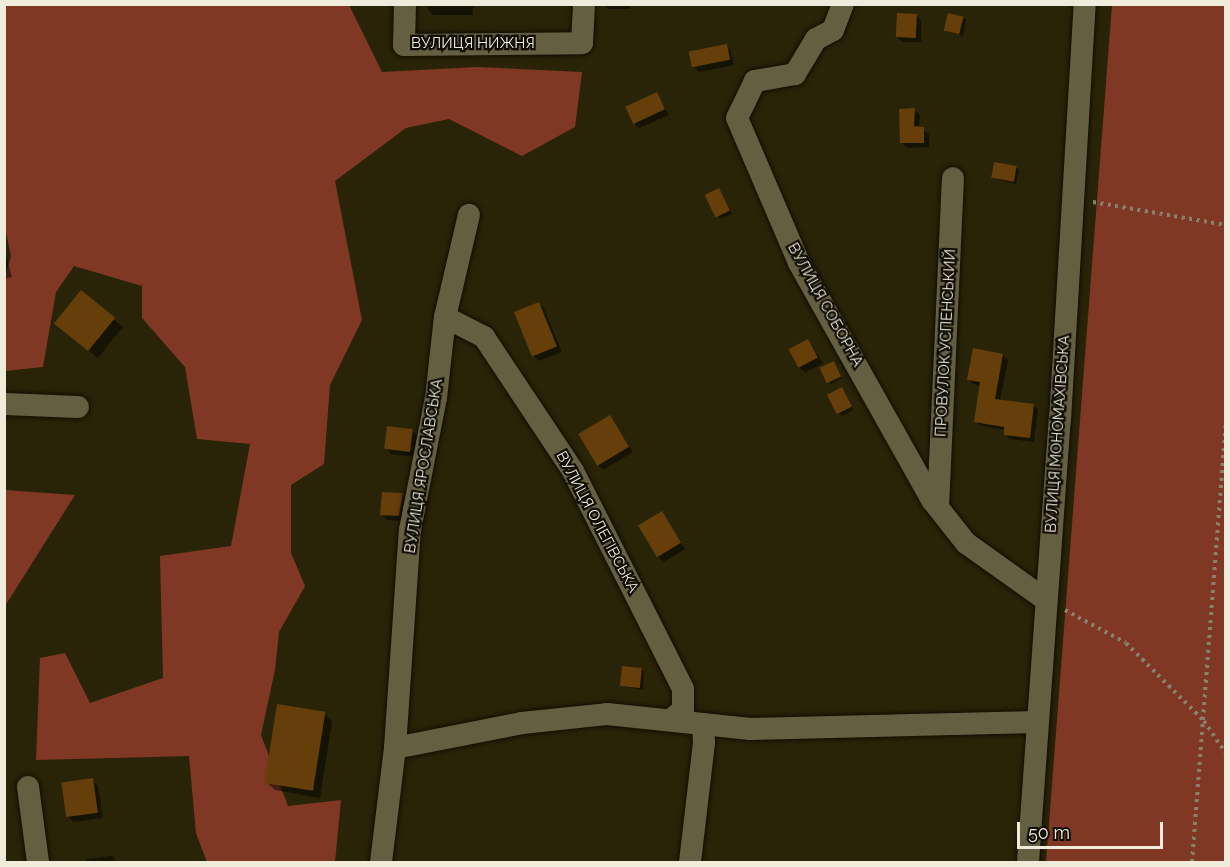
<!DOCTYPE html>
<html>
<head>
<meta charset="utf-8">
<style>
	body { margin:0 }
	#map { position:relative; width:1230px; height:867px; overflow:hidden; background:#292408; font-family:Raleway,sans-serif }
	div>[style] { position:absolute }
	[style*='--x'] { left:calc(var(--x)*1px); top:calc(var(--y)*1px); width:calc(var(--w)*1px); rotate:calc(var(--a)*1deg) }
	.forest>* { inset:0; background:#803825 }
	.shadow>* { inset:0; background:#0007; transform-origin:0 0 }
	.building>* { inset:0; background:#653e0a; transform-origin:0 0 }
	.path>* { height:4px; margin-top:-2px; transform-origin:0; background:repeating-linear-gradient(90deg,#86826b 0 3px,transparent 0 7.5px) }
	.roads { filter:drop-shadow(0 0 2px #120d00) drop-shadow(0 0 2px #120d00) }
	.street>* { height:22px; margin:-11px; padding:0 11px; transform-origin:11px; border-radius:11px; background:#655f42 }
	span { translate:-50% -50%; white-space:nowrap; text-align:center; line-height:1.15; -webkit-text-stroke:4.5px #0f0d04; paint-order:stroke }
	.street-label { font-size:15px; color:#f0ecdc }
	.frame { position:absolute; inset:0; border:6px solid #f0ecdc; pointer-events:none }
	.scale { position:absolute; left:1017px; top:822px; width:146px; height:27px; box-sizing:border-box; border:3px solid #f0ecdc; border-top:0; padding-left:8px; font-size:18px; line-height:21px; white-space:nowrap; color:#f0ecdc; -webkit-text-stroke:4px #0f0d04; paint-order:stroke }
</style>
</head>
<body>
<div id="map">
	<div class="forest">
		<i style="clip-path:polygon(4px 5px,349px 5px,382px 72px,477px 67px,582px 72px,575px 127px,522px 156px,449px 119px,406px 128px,335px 181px,362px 320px,330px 385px,324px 464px,291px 485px,291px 553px,305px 586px,279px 632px,275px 670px,261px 735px,288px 806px,341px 800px,335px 862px,207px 862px,196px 833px,189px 756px,36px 760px,40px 658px,65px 653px,90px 703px,163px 678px,160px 556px,231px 546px,250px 444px,197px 439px,185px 367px,142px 318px,142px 286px,74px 266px,56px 292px,43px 367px,5px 371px,5px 276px,11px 256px,4px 223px)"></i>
		<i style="clip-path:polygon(1112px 5px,1225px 5px,1225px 862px,1046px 862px)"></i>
		<i style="clip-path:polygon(5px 490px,75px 495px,5px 606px,4px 490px)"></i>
	</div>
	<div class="shadow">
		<i style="clip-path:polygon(428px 4px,473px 4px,473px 15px,433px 15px,428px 10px)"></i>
		<i style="left:607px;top:4px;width:23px;height:5px"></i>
		<i style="clip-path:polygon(916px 15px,921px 21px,921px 42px,903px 42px,897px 37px)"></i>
		<i style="clip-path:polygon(964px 18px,966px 20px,963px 36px,946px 31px)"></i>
		<i style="clip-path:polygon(726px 45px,731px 51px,734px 65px,699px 72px,694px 67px)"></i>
		<i style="clip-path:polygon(657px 94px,669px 115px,639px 128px,634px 123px)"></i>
		<i style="clip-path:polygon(914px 110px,920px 115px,919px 128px,929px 134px,929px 147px,907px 148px,901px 142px)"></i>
		<i style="clip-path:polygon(1017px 168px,1019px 170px,1016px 184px,993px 178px)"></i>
		<i style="clip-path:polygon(721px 193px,732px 214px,721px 219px,718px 217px)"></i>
		<i style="clip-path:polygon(4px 248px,12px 277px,4px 279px)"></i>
		<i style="left:81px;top:293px;width:54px;height:40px;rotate:39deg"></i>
		<i style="clip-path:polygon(539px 303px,544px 309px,562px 352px,539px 361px,533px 355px)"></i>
		<i style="clip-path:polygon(808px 340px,823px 363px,805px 373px,799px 367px)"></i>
		<i style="clip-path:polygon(1003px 355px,1008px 360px,1000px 401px,1033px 405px,1038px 410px,1034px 442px,1010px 439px,1005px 434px,1006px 430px,981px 426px,976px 421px,981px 386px,973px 384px,968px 379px)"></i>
		<i style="clip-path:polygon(836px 365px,842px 378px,831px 384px,829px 382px)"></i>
		<i style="clip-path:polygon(844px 391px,853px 410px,842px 416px,839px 414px)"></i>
		<i style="clip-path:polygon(610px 417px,633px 452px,603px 470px,598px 464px)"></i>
		<i style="clip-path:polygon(412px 431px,417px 436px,415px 457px,391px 454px,386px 448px)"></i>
		<i style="clip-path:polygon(383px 494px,403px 495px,408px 500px,404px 521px,387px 520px,382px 515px)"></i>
		<i style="clip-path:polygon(662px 513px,685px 549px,664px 562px,658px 557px)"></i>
		<i style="clip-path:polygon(642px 669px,644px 671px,643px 690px,622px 686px)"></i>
		<i style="clip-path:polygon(324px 713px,332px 722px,320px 798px,275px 790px,266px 782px)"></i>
		<i style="clip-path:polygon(92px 780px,98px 786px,103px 818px,73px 822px,68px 817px)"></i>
		<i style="clip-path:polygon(112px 856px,117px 862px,87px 862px,86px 859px)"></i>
	</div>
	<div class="building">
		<i style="left:897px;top:13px;width:20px;height:24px;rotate:3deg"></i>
		<i style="left:948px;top:13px;width:16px;height:18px;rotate:14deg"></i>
		<i style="left:727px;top:44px;width:16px;height:39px;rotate:79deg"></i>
		<i style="left:657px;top:92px;width:19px;height:35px;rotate:65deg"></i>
		<i style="clip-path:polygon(915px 108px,914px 126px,924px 127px,924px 143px,900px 143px,899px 109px)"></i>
		<i style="left:994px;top:162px;width:23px;height:16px;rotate:10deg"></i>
		<i style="left:719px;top:188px;width:25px;height:16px;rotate:64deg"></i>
		<i style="left:81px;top:290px;width:44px;height:43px;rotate:39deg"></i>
		<i style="left:539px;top:302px;width:48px;height:27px;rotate:68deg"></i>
		<i style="left:808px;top:339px;width:21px;height:22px;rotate:62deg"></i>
		<i style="clip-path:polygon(973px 348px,1003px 354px,995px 399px,1034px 404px,1030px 438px,1004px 435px,1004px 427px,974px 422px,980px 382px,967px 380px)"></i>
		<i style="left:834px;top:361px;width:17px;height:16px;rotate:65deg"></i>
		<i style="left:842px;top:387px;width:22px;height:17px;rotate:63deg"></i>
		<i style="left:610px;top:415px;width:37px;height:37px;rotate:59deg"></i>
		<i style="left:387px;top:426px;width:26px;height:23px;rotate:7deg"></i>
		<i style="clip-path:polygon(382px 492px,403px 493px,399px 516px,380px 515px)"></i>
		<i style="left:662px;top:511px;width:37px;height:28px;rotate:59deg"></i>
		<i style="left:622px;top:666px;width:20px;height:20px;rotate:6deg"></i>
		<i style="left:277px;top:704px;width:49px;height:80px;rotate:9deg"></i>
		<i style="left:93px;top:778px;width:35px;height:32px;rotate:82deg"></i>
	</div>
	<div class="path">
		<i style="--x:1093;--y:202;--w:135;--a:9.8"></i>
		<i style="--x:1065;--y:610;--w:69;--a:28.4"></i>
		<i style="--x:1126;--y:643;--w:110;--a:45"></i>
		<i style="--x:1204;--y:721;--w:40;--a:56"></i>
		<i style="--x:1192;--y:862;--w:444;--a:-85.6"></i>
	</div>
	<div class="roads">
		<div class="street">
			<i style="--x:405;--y:4;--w:41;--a:91.4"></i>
			<i style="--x:404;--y:45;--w:178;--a:-0.6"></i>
			<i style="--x:582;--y:43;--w:39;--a:-87"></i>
			<i style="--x:843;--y:4;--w:28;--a:111"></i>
			<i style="--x:833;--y:30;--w:19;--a:152"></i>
			<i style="--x:816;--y:39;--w:41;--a:121"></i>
			<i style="--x:795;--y:74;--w:41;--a:170.1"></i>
			<i style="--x:755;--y:81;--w:41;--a:115.9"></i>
			<i style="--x:737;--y:118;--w:158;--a:66.8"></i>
			<i style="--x:799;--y:263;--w:272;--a:60.7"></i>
			<i style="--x:932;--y:500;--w:55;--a:51.7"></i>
			<i style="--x:966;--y:543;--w:98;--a:35.5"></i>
			<i style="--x:445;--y:317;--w:44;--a:27.1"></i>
			<i style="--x:484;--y:337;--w:161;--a:56.4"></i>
			<i style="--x:573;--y:471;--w:244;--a:63.2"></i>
			<i style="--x:683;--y:689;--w:21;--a:90"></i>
			<i style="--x:683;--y:710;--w:16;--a:142"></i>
			<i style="--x:4;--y:404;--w:74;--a:2.3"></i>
			<i style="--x:938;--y:507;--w:329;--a:-87.4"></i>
			<i style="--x:395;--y:748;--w:129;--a:-11.1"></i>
			<i style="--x:522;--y:723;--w:85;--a:-6"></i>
			<i style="--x:607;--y:714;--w:144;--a:6"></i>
			<i style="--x:750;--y:729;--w:287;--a:-1.4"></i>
			<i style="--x:28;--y:787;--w:76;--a:82.4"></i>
			<i style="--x:381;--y:862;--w:115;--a:-83"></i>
			<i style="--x:395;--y:748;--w:219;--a:-86.1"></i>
			<i style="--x:410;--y:530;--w:135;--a:-78.9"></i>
			<i style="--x:436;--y:398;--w:81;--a:-83.7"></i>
			<i style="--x:445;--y:317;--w:105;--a:-76.8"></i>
			<i style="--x:690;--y:862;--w:120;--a:-83.3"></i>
			<i style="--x:704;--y:743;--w:19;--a:-93"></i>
			<i style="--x:1028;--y:862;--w:443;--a:-85.9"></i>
			<i style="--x:1060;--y:420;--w:417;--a:-86.6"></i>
		</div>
	</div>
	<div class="street-label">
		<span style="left:473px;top:44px">ВУЛИЦЯ НИЖНЯ</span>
		<span style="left:825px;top:305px;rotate:61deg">ВУЛИЦЯ СОБОРНА</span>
		<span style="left:946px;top:343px;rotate:-87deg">ПРОВУЛОК УСПЕНСЬКИЙ</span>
		<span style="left:1058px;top:434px;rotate:-86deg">ВУЛИЦЯ МОНОМАХІВСЬКА</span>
		<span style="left:424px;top:466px;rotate:-81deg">ВУЛИЦЯ ЯРОСЛАВСЬКА</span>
		<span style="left:597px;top:522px;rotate:62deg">ВУЛИЦЯ ОЛЕГІВСЬКА</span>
	</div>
	<div class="frame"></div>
	<div class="scale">50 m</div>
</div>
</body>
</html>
